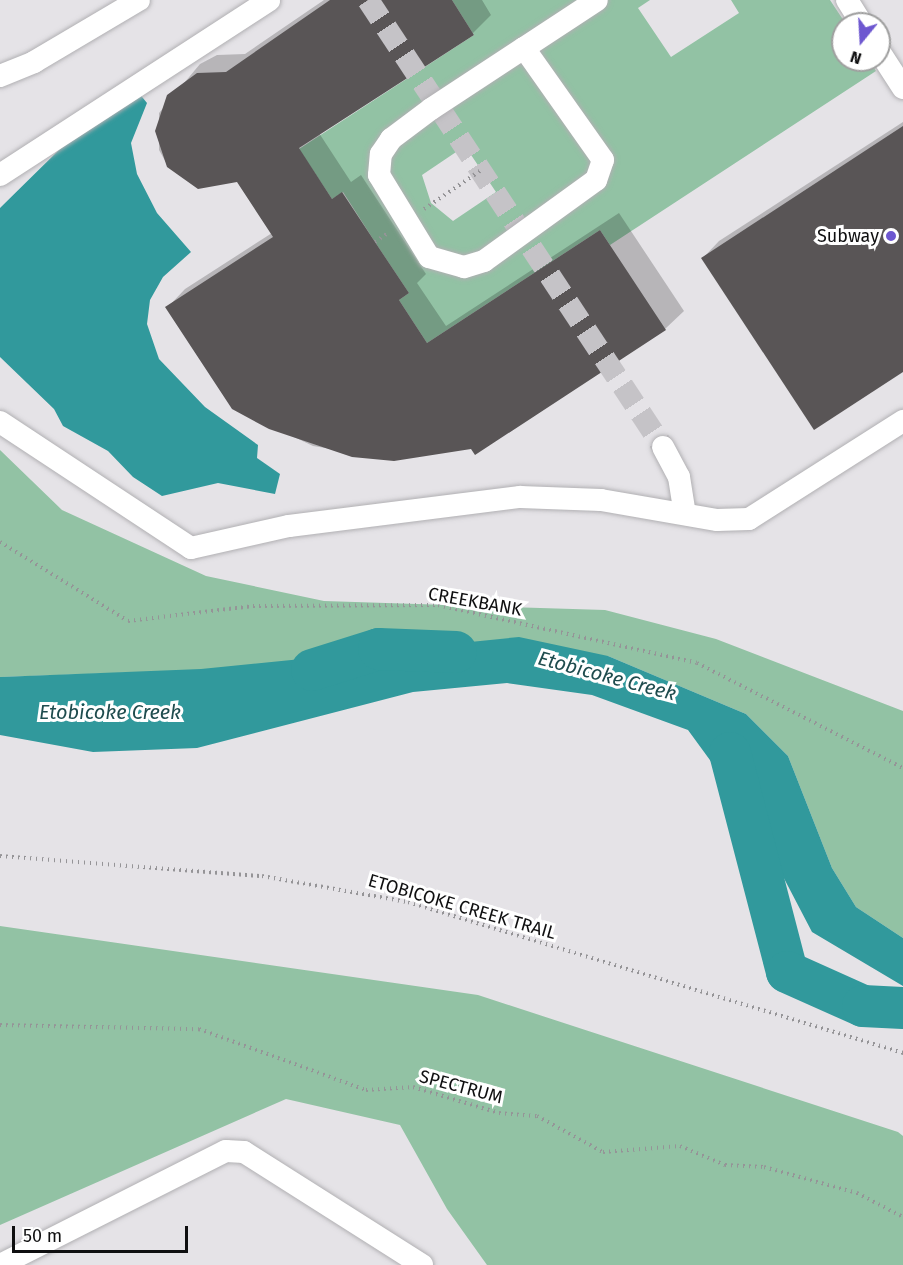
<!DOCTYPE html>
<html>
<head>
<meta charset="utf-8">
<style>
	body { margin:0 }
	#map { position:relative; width:903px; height:1265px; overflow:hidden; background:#e5e3e7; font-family:"Fira Sans",sans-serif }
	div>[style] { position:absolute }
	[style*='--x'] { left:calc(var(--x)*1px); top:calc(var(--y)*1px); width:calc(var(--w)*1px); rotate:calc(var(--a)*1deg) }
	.green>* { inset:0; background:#92c2a4 }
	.water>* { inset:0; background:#31999c }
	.shadow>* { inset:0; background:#0003 }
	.river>* { height:42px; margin:-21px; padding:0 21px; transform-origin:21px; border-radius:21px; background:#31999c }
	.building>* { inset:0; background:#595556 }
	.minor-tunnel>* { height:22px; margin-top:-11px; transform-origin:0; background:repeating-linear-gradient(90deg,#c5c3c7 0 22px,transparent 0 33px) }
	.path>* { height:4px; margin-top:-2px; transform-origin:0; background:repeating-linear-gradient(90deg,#959497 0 1.5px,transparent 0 6px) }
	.roads { filter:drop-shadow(0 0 2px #b1b0b3) drop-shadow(0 0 2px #b1b0b3) }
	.minor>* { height:22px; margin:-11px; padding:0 11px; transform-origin:11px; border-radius:11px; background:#fff }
	.dots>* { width:16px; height:16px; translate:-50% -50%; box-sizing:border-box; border:3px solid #fff; border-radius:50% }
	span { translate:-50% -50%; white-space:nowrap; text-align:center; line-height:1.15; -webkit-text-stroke:6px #fff; paint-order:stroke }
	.poi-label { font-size:18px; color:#0f0f10 }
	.right { translate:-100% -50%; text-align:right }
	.street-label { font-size:18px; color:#0f0f10 }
	.water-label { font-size:20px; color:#1f4c4e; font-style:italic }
	.north { position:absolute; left:831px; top:12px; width:60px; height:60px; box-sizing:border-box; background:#fff; border:2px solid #9f9f9f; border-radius:50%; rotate:198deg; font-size:16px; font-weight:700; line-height:24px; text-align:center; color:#0f0f10 }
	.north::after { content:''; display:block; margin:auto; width:21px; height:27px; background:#6d57d0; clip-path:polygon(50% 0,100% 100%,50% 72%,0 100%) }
	.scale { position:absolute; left:12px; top:1226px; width:176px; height:27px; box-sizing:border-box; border:3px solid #0f0f10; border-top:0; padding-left:8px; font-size:18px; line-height:21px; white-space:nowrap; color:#0f0f10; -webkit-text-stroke:4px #fff; paint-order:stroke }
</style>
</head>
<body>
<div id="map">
	<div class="green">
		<i style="clip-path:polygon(evenodd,452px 0,650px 0,638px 8px,671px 57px,739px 13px,731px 0,830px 0,846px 24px,843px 60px,869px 60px,876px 71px,610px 245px,600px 230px,427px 343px,399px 300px,409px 293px,375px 242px,343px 192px,332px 199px,299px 149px,474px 35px,452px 0,465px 146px,496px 192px,453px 221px,431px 203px,422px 175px,465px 146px)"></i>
		<i style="clip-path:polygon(0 450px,62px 510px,206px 576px,324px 601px,605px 610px,716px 639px,903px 711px,903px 938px,856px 907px,832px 868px,788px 756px,746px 714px,608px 656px,0 677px)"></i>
		<i style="clip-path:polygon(0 926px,478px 995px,898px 1132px,903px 1136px,903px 1265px,487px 1265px,447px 1209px,400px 1125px,286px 1099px,0 1225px)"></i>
	</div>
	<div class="water">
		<i style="clip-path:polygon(129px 81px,147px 103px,131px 143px,137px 174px,157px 213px,191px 252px,163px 277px,150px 300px,147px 324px,159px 359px,205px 407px,258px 445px,257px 458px,280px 474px,275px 494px,218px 483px,162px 496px,133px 477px,108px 451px,63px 426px,54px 409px,0 357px,0 208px)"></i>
		<i style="clip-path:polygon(519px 637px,608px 656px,746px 714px,788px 756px,832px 868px,856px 907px,903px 938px,903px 986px,812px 932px,753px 819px,688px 730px,592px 695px,507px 683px,413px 692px,197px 748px,93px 752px,0 735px,0 677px,201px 669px)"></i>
	</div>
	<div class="shadow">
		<i style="clip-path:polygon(324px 0,482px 0,491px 15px,473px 33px,319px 133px,351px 182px,361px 175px,426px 274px,417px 283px,446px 326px,619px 213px,684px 311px,665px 329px,476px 453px,472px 447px,394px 459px,313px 446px,233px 408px,167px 308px,185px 289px,272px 233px,237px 181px,168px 166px,159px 150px,159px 113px,200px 64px,217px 55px,245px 54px)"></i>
		<i style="clip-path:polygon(903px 122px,903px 370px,703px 258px,719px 241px)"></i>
	</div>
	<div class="river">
		<i style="--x:312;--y:670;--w:70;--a:-17.4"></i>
		<i style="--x:379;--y:649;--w:77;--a:2.2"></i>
		<i style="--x:730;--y:753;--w:226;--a:75.4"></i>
		<i style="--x:787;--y:972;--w:83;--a:24.1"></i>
		<i style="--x:863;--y:1006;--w:40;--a:2.9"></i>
	</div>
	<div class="building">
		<i style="clip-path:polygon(330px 0,452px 0,474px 35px,299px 148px,332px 199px,342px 192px,375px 242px,409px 293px,399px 300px,427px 343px,600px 230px,666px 330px,475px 455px,471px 449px,394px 461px,352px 457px,269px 429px,232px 409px,165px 307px,273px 237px,237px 182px,198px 189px,167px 167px,155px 131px,167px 95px,197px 73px,226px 72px)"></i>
		<i style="clip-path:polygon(903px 126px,903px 372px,814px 430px,701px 258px)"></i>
	</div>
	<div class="minor-tunnel">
		<i style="--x:368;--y:0;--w:536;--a:56.58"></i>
	</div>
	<div class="path">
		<i style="--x:424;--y:209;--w:68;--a:-34.2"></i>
		<i style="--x:375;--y:242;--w:16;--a:-35"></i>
		<i style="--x:0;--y:542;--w:150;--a:31.7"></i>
		<i style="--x:128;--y:621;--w:126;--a:-6.8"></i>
		<i style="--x:253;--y:606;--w:185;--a:-0.3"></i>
		<i style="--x:438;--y:605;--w:265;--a:12.6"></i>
		<i style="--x:697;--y:663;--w:231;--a:27"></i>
		<i style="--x:0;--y:856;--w:263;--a:4.4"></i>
		<i style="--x:262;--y:876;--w:148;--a:10.1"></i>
		<i style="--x:408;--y:902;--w:518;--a:16.96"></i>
		<i style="--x:0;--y:1025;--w:199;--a:1.2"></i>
		<i style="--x:199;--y:1029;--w:178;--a:20.1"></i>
		<i style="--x:366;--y:1090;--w:47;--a:-3.7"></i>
		<i style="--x:413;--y:1087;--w:90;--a:16.8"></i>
		<i style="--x:499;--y:1113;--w:38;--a:5"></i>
		<i style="--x:537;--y:1116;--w:75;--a:28.6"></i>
		<i style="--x:603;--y:1152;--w:77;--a:-4.5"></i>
		<i style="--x:680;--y:1146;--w:49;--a:22.9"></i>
		<i style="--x:725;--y:1165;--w:39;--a:3"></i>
		<i style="--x:764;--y:1167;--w:97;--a:15.6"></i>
		<i style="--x:857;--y:1193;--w:52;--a:27.6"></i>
	</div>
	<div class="roads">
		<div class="minor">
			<i style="--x:847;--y:0;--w:28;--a:58"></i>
			<i style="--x:524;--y:48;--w:137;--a:54.8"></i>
			<i style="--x:603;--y:160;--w:21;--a:109"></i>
			<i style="--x:596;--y:180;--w:138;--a:144.1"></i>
			<i style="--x:484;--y:261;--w:21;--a:163"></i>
			<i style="--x:464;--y:267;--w:36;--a:-164"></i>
			<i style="--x:429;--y:257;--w:96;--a:-121.4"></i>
			<i style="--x:379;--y:175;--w:21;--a:-85"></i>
			<i style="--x:381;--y:154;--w:18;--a:-56"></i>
			<i style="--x:391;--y:139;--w:50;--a:-36.9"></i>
			<i style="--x:431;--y:109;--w:111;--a:-33.3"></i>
			<i style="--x:524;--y:48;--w:87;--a:-33.3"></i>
			<i style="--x:879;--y:51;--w:44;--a:57"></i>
			<i style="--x:0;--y:76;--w:37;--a:-22"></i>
			<i style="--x:34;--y:62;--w:122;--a:-30.6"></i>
			<i style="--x:0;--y:175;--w:321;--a:-33"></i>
			<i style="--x:0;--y:422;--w:229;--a:33.4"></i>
			<i style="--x:191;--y:548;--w:100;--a:-12.7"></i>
			<i style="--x:289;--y:526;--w:233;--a:-7.2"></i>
			<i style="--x:520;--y:497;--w:81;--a:2.1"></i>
			<i style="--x:601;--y:500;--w:118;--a:9.8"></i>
			<i style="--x:717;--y:520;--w:32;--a:-2"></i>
			<i style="--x:749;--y:519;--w:183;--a:-32.5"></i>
			<i style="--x:663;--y:447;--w:34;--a:62"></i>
			<i style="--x:679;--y:477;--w:37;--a:81"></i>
			<i style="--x:0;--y:1265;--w:253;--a:-26.8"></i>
			<i style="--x:226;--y:1151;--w:18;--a:3"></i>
			<i style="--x:244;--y:1152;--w:211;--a:32.4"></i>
		</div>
	</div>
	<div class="dots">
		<i style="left:891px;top:236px;background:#6d57d0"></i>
	</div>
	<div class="poi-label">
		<span class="right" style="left:879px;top:236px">Subway</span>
	</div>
	<div class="street-label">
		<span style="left:475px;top:602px;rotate:10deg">CREEKBANK</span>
		<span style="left:462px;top:907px;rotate:16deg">ETOBICOKE CREEK TRAIL</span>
		<span style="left:461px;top:1087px;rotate:15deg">SPECTRUM</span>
	</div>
	<div class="water-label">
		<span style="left:607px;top:676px;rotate:15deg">Etobicoke Creek</span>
		<span style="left:110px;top:712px">Etobicoke Creek</span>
	</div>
	<div class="north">N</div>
	<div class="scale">50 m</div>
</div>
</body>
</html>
